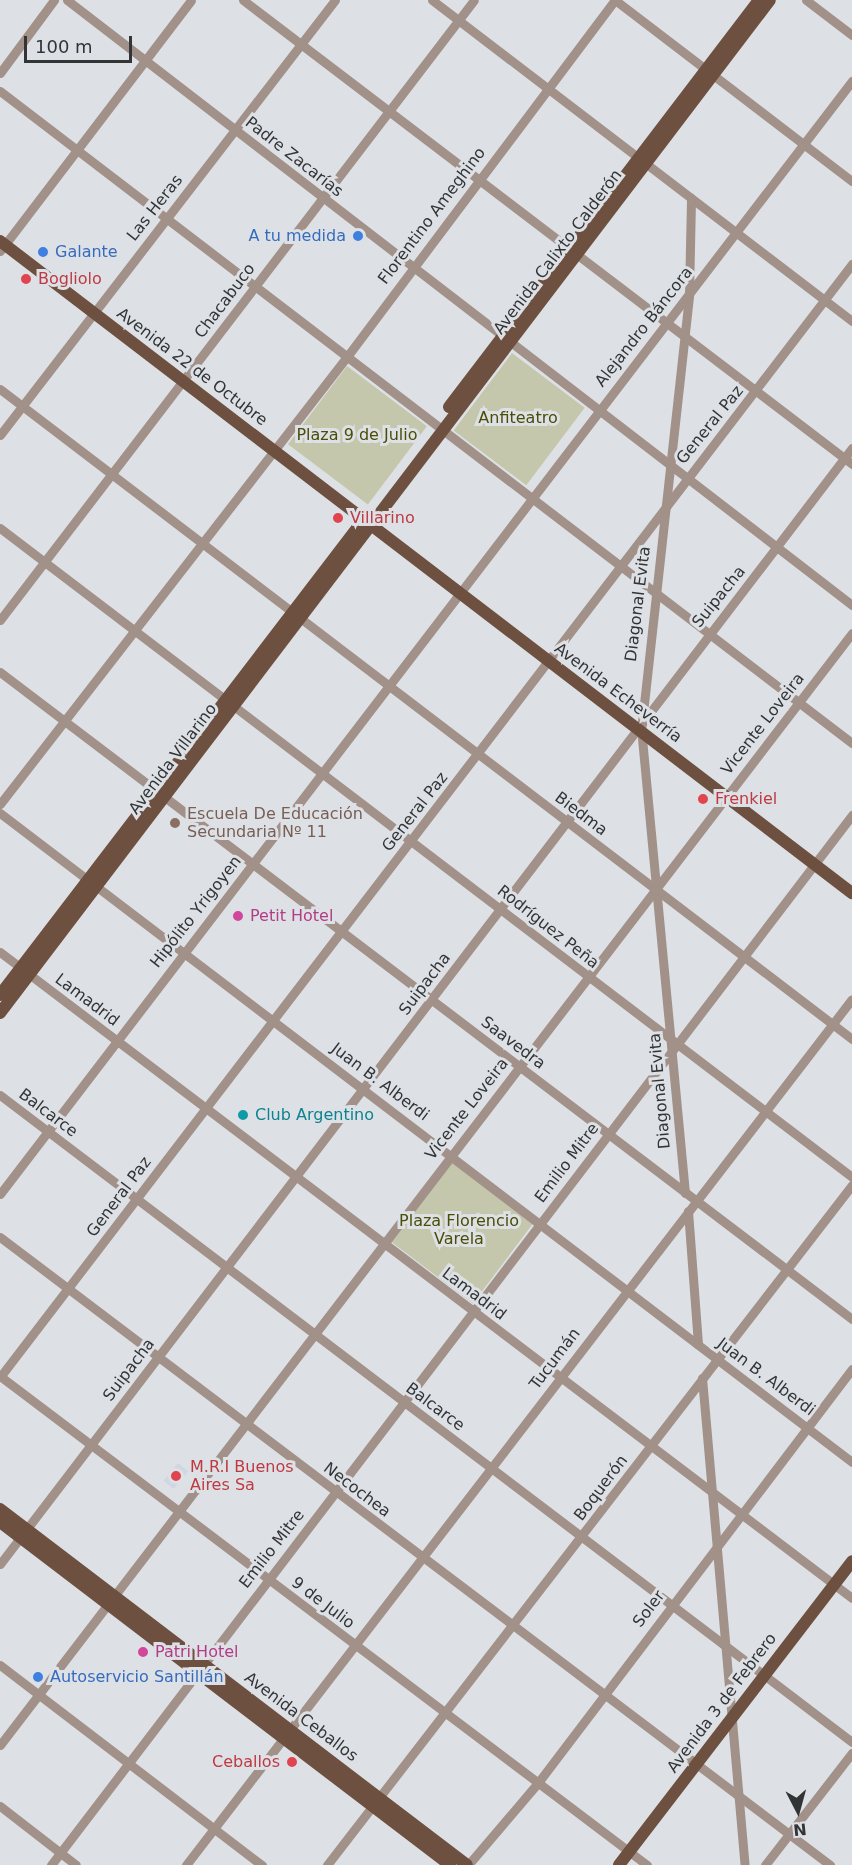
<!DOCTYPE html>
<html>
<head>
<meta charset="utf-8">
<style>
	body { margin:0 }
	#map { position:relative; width:852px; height:1865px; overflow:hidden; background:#dde1e6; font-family:"DejaVu Sans",sans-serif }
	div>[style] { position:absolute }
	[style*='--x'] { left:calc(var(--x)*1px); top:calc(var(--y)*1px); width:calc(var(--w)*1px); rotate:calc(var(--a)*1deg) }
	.built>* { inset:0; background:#ced7e2; transform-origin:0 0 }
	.green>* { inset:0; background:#c5c7ac; transform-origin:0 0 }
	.minor>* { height:9px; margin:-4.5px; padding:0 4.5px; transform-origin:4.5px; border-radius:4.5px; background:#a29188 }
	.major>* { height:12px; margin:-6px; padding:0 6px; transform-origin:6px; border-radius:6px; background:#6d503f }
	.dots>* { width:16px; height:16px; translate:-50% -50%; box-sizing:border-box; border:3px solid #dde1e6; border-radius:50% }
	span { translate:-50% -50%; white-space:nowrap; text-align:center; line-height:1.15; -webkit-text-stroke:6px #dde1e6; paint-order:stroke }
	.street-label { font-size:16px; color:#323436 }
	.shop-label { font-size:16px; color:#366cbe }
	.right { translate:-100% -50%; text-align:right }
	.left { translate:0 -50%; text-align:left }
	.health-label { font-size:16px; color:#be3a42 }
	.park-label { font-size:16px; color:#4b4d06 }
	.education-label { font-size:16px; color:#785e54 }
	.hotel-label { font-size:16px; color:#b23c85 }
	.culture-label { font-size:16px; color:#0d838f }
	.north { position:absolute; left:768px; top:1781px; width:60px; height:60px; -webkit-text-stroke:4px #dde1e6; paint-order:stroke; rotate:174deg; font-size:16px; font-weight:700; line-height:24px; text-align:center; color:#323436 }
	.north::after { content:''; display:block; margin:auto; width:21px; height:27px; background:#323436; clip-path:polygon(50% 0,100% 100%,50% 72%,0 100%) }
	.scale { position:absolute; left:24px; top:36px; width:108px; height:27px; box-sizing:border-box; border:3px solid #323436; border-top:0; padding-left:8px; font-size:18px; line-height:21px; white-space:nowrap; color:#323436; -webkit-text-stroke:4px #dde1e6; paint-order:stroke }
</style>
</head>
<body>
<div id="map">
	<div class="built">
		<i style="left:178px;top:1463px;width:13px;height:23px;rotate:39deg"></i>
	</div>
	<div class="green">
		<i style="left:512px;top:353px;width:91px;height:97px;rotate:37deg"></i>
		<i style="left:347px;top:366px;width:100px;height:98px;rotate:37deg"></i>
		<i style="left:450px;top:1161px;width:104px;height:100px;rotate:37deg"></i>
	</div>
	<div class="minor">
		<i style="--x:67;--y:0;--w:991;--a:37.62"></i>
		<i style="--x:243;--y:0;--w:766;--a:37.3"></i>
		<i style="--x:432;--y:0;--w:529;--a:37.39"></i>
		<i style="--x:615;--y:0;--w:298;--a:37.4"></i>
		<i style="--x:806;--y:0;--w:58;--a:37.3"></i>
		<i style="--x:0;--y:73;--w:91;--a:-53.5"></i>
		<i style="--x:0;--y:91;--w:1073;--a:37.43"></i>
		<i style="--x:0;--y:251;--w:315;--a:-52.7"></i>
		<i style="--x:0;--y:389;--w:1072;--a:37.34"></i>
		<i style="--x:0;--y:435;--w:549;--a:-52.4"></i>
		<i style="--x:0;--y:528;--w:1071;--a:37.3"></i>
		<i style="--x:0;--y:620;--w:780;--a:-52.6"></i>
		<i style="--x:0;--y:672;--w:1070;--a:37.21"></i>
		<i style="--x:0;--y:804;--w:564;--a:-52.2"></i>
		<i style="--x:346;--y:358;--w:448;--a:-53.1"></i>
		<i style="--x:0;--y:813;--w:1071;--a:37.3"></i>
		<i style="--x:0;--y:952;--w:1069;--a:37.17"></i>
		<i style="--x:0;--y:1095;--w:1070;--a:37.21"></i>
		<i style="--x:685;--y:1193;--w:464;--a:-95.4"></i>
		<i style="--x:641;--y:731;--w:439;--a:-83.7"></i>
		<i style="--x:689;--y:295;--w:97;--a:-88.8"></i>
		<i style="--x:0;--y:1194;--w:1402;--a:-52.57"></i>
		<i style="--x:688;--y:1211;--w:134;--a:85.7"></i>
		<i style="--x:0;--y:1237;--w:1041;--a:37.11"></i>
		<i style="--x:0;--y:1376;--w:811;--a:37.08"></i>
		<i style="--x:0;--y:1377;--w:1402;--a:-52.57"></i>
		<i style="--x:702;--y:1378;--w:489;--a:85"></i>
		<i style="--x:0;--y:1564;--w:1404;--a:-52.64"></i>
		<i style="--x:0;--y:1665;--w:330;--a:37.4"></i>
		<i style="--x:0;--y:1745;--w:1401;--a:-52.54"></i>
		<i style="--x:0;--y:1806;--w:96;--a:37.8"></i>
		<i style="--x:51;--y:1865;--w:1321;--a:-52.66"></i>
		<i style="--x:186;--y:1865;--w:1092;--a:-52.44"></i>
		<i style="--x:327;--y:1865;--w:859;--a:-52.33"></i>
		<i style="--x:468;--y:1865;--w:106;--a:-49.6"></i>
		<i style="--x:537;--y:1784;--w:521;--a:-52.8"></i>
		<i style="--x:765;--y:1865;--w:142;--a:-52.2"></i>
	</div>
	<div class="major">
		<i style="--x:0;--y:241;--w:1073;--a:37.43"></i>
		<i style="--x:449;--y:407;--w:512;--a:-52.7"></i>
		<i style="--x:0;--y:995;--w:599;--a:-52.59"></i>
		<i style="--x:0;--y:1013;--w:1272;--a:-52.76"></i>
		<i style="--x:0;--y:1509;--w:587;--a:37.32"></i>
		<i style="--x:0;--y:1522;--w:566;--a:37.32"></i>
		<i style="--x:619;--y:1865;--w:383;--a:-52.5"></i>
	</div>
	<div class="dots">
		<i style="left:358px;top:236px;background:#3f7fe0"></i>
		<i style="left:43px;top:252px;background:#3f7fe0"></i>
		<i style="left:26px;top:279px;background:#e0444e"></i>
		<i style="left:338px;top:518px;background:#e0444e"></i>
		<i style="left:703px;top:799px;background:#e0444e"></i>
		<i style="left:175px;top:823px;background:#8d6e63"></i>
		<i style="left:238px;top:916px;background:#d1479c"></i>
		<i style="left:243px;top:1115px;background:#0f9aa8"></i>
		<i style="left:176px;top:1476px;background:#e0444e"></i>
		<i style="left:143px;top:1652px;background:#d1479c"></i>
		<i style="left:38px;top:1677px;background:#3f7fe0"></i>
		<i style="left:292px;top:1762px;background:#e0444e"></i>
	</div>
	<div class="street-label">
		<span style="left:294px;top:157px;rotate:38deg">Padre Zacarías</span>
		<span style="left:155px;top:208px;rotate:-52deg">Las Heras</span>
		<span style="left:432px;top:216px;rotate:-53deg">Florentino Ameghino</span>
		<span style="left:558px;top:252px;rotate:-53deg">Avenida Calixto Calderón</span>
		<span style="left:225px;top:301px;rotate:-53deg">Chacabuco</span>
		<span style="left:644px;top:327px;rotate:-52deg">Alejandro Báncora</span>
		<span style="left:192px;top:367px;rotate:37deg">Avenida 22 de Octubre</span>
		<span style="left:710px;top:425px;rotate:-51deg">General Paz</span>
		<span style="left:719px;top:597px;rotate:-51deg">Suipacha</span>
		<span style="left:638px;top:604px;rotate:-83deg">Diagonal Evita</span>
		<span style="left:618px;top:693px;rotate:37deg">Avenida Echeverría</span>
		<span style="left:763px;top:724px;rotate:-52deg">Vicente Loveira</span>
		<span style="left:173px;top:759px;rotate:-53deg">Avenida Villarino</span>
		<span style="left:415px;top:812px;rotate:-52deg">General Paz</span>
		<span style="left:581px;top:814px;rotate:37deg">Biedma</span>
		<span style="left:196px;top:912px;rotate:-52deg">Hipólito Yrigoyen</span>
		<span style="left:548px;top:927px;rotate:38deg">Rodríguez Peña</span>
		<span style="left:425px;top:984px;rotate:-53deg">Suipacha</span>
		<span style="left:87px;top:1000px;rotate:37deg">Lamadrid</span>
		<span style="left:513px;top:1043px;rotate:37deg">Saavedra</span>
		<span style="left:380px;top:1082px;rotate:37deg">Juan B. Alberdi</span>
		<span style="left:660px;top:1091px;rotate:-95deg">Diagonal Evita</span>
		<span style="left:467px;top:1109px;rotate:-52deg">Vicente Loveira</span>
		<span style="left:48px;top:1113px;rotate:37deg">Balcarce</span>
		<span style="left:567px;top:1163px;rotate:-53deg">Emilio Mitre</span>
		<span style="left:119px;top:1197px;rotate:-53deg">General Paz</span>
		<span style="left:474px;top:1294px;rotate:37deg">Lamadrid</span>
		<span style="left:555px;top:1359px;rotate:-53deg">Tucumán</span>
		<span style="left:129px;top:1370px;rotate:-53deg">Suipacha</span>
		<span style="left:766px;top:1377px;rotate:37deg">Juan B. Alberdi</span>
		<span style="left:435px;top:1407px;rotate:37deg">Balcarce</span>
		<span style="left:601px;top:1488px;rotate:-53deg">Boquerón</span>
		<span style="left:357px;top:1490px;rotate:37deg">Necochea</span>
		<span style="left:272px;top:1549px;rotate:-52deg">Emilio Mitre</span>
		<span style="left:323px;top:1603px;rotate:37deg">9 de Julio</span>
		<span style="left:649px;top:1609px;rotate:-53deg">Soler</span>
		<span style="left:722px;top:1703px;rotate:-53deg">Avenida 3 de Febrero</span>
		<span style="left:301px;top:1717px;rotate:37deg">Avenida Ceballos</span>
	</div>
	<div class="shop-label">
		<span class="right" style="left:346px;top:236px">A tu medida</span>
		<span class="left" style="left:55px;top:252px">Galante</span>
		<span class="left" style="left:50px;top:1677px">Autoservicio Santillán</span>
	</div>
	<div class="health-label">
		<span class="left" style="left:38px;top:279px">Bogliolo</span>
		<span class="left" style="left:350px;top:518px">Villarino</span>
		<span class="left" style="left:715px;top:799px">Frenkiel</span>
		<span class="left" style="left:190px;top:1476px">M.R.I Buenos<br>Aires Sa</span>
		<span class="right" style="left:280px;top:1762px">Ceballos</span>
	</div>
	<div class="park-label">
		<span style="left:518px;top:418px">Anfiteatro</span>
		<span style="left:357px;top:435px">Plaza 9 de Julio</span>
		<span style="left:459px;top:1230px">Plaza Florencio<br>Varela</span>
	</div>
	<div class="education-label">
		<span class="left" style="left:187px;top:823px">Escuela De Educación<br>Secundaria Nº 11</span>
	</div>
	<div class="hotel-label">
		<span class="left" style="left:250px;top:916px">Petit Hotel</span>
		<span class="left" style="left:155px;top:1652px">Patri Hotel</span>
	</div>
	<div class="culture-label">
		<span class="left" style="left:255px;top:1115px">Club Argentino</span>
	</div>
	<div class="north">N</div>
	<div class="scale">100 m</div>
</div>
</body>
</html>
